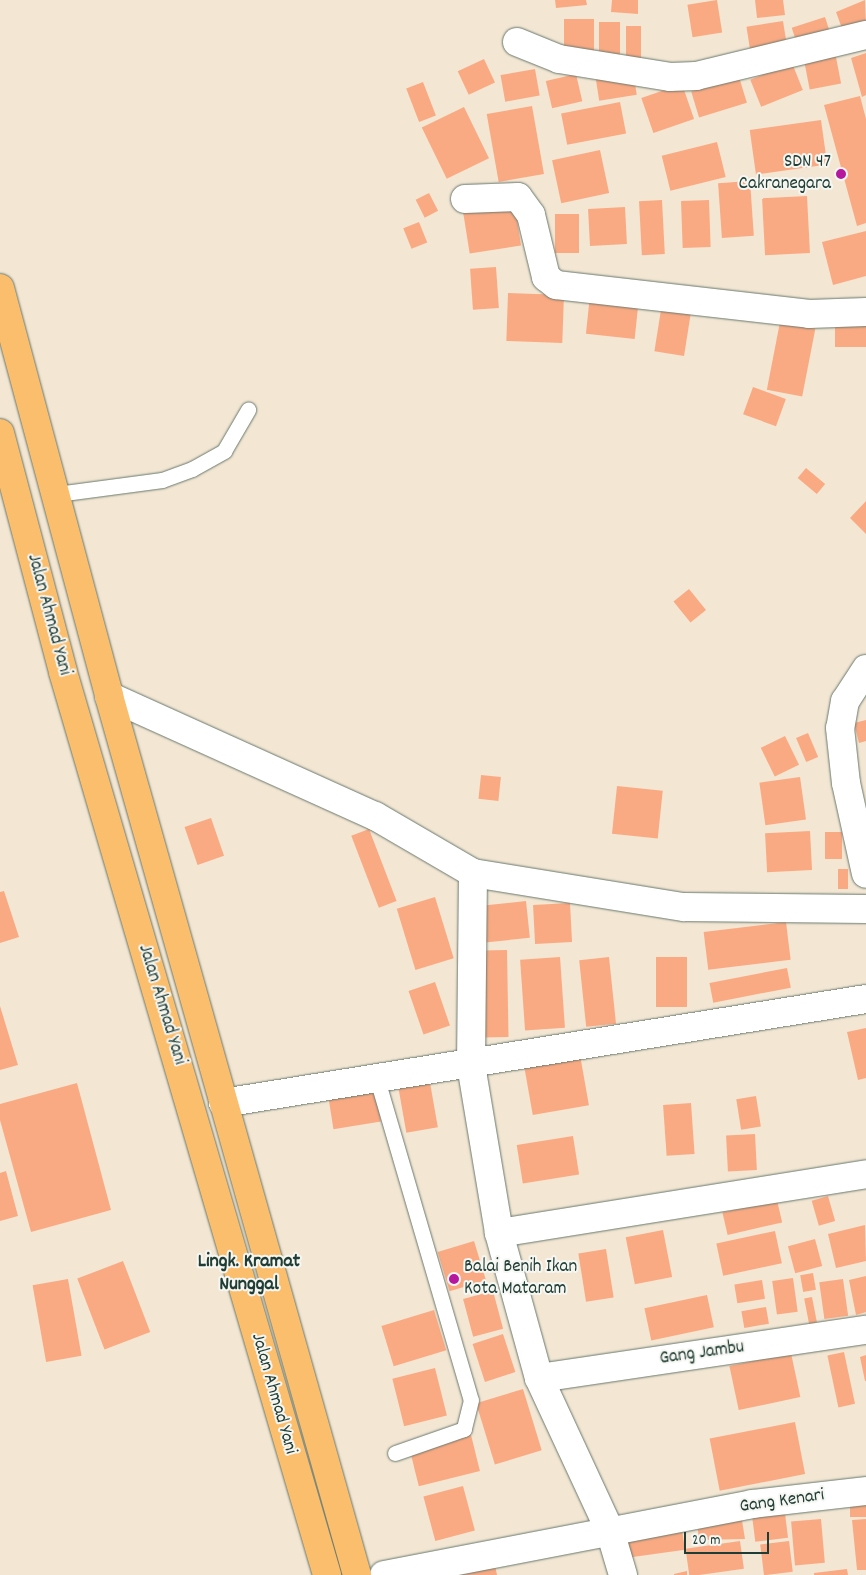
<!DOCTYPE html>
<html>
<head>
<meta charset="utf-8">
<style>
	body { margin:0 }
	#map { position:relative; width:866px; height:1575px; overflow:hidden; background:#f3e7d4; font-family:Dekko,sans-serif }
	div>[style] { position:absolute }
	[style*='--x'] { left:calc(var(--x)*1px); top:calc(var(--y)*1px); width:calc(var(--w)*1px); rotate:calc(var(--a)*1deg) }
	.building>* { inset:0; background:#faaa83; transform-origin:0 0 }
	.roads { filter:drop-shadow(0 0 1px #69786c) drop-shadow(0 0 1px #69786c) }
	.service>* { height:15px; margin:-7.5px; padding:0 7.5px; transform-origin:7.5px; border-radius:7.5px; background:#fff }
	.minor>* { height:28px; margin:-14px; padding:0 14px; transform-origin:14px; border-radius:14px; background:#fff }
	.trunk>* { height:28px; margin:-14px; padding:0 14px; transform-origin:14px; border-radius:14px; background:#fabe6d }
	.dots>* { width:14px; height:14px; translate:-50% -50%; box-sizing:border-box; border:2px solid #f6f6f2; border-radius:50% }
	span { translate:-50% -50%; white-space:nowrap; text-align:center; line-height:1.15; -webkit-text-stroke:4px #f6f6f2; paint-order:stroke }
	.poi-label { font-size:19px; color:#1f3d34 }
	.right { translate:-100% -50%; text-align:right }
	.left { translate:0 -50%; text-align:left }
	.street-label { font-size:19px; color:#1f3d34 }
	.neighbourhood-label { font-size:20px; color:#1f3d34; font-weight:700 }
	.scale { position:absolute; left:684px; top:1532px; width:85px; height:22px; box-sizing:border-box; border:2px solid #1f3d34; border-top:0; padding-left:6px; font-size:15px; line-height:18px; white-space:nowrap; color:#1f3d34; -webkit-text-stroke:4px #f6f6f2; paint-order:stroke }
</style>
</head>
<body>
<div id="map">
	<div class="building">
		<i style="clip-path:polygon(555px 0,586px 0,587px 5px,556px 8px)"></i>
		<i style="clip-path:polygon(612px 0,638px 0,638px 14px,611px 12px)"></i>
		<i style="left:717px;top:0;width:33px;height:30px;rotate:81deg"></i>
		<i style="clip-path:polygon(755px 0,783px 0,785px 15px,757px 18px)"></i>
		<i style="clip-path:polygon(865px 0,866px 25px,844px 34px,836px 12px)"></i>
		<i style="left:825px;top:17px;width:20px;height:35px;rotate:72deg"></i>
		<i style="left:594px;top:19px;width:37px;height:30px;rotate:90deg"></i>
		<i style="left:783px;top:21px;width:31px;height:37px;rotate:81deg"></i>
		<i style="left:599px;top:22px;width:21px;height:33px"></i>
		<i style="left:626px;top:26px;width:15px;height:34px"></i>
		<i style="left:835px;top:52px;width:32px;height:32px;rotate:79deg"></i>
		<i style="clip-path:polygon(866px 53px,866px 95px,862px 97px,851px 58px)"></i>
		<i style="left:484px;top:59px;width:26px;height:29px;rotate:65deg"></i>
		<i style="left:792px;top:63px;width:29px;height:45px;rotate:68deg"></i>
		<i style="left:535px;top:69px;width:27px;height:35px;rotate:80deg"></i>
		<i style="left:633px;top:71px;width:24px;height:38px;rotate:81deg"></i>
		<i style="left:576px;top:74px;width:28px;height:31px;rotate:77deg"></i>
		<i style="left:739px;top:77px;width:27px;height:50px;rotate:73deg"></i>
		<i style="left:423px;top:82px;width:36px;height:18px;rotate:69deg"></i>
		<i style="left:682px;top:84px;width:37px;height:43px;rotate:71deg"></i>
		<i style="clip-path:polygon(860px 96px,866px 119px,866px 223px,857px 226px,824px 105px)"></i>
		<i style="left:620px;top:102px;width:32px;height:60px;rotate:79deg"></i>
		<i style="left:532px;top:106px;width:69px;height:46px;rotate:80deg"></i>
		<i style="left:464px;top:107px;width:57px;height:47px;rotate:64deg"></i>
		<i style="left:821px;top:120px;width:45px;height:72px;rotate:82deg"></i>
		<i style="left:717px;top:142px;width:36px;height:57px;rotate:76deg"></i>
		<i style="left:600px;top:150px;width:44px;height:49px;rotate:78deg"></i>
		<i style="left:750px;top:181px;width:55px;height:32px;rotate:86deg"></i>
		<i style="left:429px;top:193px;width:20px;height:15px;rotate:63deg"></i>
		<i style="left:807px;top:196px;width:57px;height:45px;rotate:87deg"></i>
		<i style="left:662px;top:200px;width:54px;height:23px;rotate:87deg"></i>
		<i style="left:709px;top:200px;width:47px;height:28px;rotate:88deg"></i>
		<i style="left:514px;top:201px;width:45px;height:52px;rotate:81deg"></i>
		<i style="left:625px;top:207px;width:37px;height:37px;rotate:87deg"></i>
		<i style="left:555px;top:214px;width:24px;height:39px"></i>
		<i style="left:419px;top:222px;width:22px;height:17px;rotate:68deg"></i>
		<i style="clip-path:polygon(866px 231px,866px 276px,833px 285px,822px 242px)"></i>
		<i style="left:496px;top:267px;width:41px;height:26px;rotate:86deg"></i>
		<i style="left:508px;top:293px;width:56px;height:48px;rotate:2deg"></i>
		<i style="left:590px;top:295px;width:49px;height:39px;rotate:6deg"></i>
		<i style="left:663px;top:297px;width:30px;height:55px;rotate:9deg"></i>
		<i style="left:866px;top:321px;width:26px;height:31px;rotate:90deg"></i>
		<i style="left:780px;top:322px;width:36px;height:69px;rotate:11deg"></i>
		<i style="left:753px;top:387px;width:35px;height:29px;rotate:20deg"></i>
		<i style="left:806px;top:468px;width:25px;height:13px;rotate:40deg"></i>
		<i style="clip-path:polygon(866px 501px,866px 534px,850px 518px)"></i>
		<i style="left:689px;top:589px;width:27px;height:20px;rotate:51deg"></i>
		<i style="clip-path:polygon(866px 720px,866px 741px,859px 743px,854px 723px)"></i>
		<i style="left:808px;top:733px;width:26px;height:13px;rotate:67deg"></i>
		<i style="left:785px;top:736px;width:32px;height:27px;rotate:64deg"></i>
		<i style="left:481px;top:775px;width:20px;height:24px;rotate:6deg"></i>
		<i style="left:800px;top:777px;width:43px;height:41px;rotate:82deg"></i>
		<i style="left:617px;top:786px;width:46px;height:48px;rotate:6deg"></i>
		<i style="left:211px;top:818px;width:40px;height:28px;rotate:71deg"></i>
		<i style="left:369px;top:829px;width:77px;height:19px;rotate:69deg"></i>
		<i style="left:810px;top:831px;width:39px;height:45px;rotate:87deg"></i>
		<i style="left:825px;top:832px;width:17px;height:27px"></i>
		<i style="left:838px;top:869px;width:10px;height:20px"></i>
		<i style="clip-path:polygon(4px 891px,19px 937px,0 943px,0 892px)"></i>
		<i style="left:435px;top:897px;width:64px;height:40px;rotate:73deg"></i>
		<i style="left:526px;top:901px;width:37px;height:50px;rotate:84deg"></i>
		<i style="left:570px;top:903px;width:39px;height:37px;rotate:87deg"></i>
		<i style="left:786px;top:922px;width:38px;height:83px;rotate:83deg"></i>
		<i style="left:507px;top:950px;width:87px;height:26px;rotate:89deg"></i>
		<i style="left:560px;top:957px;width:71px;height:40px;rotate:86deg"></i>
		<i style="left:609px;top:957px;width:67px;height:30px;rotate:84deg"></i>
		<i style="left:656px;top:957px;width:31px;height:50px"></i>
		<i style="left:787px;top:968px;width:20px;height:79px;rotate:79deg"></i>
		<i style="left:435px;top:982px;width:46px;height:28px;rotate:71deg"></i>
		<i style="clip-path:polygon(0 1006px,18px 1065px,0 1070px)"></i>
		<i style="clip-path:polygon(866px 1028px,866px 1078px,858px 1080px,847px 1032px)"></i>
		<i style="left:579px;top:1049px;width:57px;height:57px;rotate:80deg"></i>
		<i style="left:429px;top:1077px;width:51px;height:32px;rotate:80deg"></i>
		<i style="clip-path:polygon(77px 1083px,111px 1210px,31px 1232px,0 1120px,0 1104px)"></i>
		<i style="left:376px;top:1091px;width:31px;height:48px;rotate:81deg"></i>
		<i style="left:756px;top:1096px;width:31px;height:20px;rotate:81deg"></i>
		<i style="left:691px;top:1103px;width:51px;height:28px;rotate:86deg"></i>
		<i style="left:755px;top:1134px;width:36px;height:29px;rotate:87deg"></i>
		<i style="left:573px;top:1136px;width:39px;height:57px;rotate:81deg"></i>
		<i style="clip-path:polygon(6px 1171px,18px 1216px,0 1221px,0 1173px)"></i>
		<i style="left:828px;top:1196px;width:26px;height:17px;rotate:74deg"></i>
		<i style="left:777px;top:1200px;width:23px;height:56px;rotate:77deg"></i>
		<i style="clip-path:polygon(865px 1225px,866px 1261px,836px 1268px,828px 1234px)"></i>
		<i style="left:663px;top:1230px;width:48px;height:38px;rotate:79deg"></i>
		<i style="left:775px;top:1231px;width:33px;height:60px;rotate:78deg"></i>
		<i style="left:815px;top:1239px;width:28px;height:28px;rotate:75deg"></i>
		<i style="left:474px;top:1241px;width:41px;height:38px;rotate:73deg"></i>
		<i style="left:606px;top:1249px;width:49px;height:28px;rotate:81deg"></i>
		<i style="left:123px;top:1261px;width:76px;height:49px;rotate:69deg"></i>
		<i style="left:813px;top:1273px;width:17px;height:13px;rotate:80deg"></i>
		<i style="clip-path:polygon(866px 1276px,866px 1312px,856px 1315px,849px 1280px)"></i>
		<i style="left:793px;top:1278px;width:34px;height:21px;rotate:82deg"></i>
		<i style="left:68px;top:1279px;width:78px;height:36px;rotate:80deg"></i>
		<i style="left:843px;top:1279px;width:37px;height:24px;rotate:82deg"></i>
		<i style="left:762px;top:1280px;width:19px;height:28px;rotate:81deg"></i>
		<i style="left:493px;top:1291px;width:39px;height:31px;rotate:75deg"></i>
		<i style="left:707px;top:1295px;width:33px;height:64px;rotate:78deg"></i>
		<i style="left:812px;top:1297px;width:26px;height:8px;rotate:79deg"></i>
		<i style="left:766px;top:1307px;width:17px;height:25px;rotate:80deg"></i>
		<i style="left:434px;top:1310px;width:42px;height:55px;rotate:73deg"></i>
		<i style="left:503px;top:1334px;width:40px;height:32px;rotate:72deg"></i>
		<i style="left:844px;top:1352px;width:53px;height:17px;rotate:78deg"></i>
		<i style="left:791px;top:1353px;width:45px;height:63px;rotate:78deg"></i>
		<i style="clip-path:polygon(866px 1355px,866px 1381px,865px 1381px,860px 1357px)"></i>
		<i style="left:435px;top:1368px;width:49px;height:44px;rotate:76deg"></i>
		<i style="left:523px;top:1389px;width:64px;height:49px;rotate:73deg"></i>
		<i style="left:795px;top:1422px;width:53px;height:87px;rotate:79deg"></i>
		<i style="left:471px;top:1435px;width:37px;height:63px;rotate:76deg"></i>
		<i style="left:463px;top:1486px;width:46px;height:41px;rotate:75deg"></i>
		<i style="left:866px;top:1494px;width:23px;height:16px;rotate:90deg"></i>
		<i style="left:784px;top:1505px;width:33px;height:33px;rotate:83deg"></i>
		<i style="clip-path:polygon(740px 1508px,745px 1539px,699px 1540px,697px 1523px)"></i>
		<i style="left:821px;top:1519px;width:44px;height:30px;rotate:85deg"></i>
		<i style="clip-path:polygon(866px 1519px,866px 1570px,857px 1570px,852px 1520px)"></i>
		<i style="left:681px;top:1522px;width:28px;height:58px;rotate:82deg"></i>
		<i style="left:740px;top:1541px;width:28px;height:55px;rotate:82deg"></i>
		<i style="left:789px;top:1541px;width:31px;height:29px;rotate:83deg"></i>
		<i style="clip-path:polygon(495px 1565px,497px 1575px,440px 1575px)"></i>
		<i style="clip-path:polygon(847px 1569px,848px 1575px,814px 1575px,814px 1573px)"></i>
		<i style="clip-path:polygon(687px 1571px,687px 1575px,674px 1575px,674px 1574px)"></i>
	</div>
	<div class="roads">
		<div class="service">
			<i style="--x:57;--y:494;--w:106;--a:-7.6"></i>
			<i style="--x:162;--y:480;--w:32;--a:-20"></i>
			<i style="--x:192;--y:469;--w:37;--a:-29"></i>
			<i style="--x:224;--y:451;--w:48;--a:-59.7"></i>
			<i style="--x:377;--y:1079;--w:334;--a:73.7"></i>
			<i style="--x:471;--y:1400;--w:30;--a:104"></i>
			<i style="--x:464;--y:1429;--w:73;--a:160.8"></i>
		</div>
		<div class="minor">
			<i style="--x:517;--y:42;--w:45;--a:22"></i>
			<i style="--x:559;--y:59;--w:112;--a:9.2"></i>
			<i style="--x:670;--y:77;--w:26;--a:-2"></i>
			<i style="--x:696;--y:76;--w:175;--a:-13.6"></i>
			<i style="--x:465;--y:199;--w:53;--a:-2.2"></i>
			<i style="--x:518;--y:197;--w:22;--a:54"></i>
			<i style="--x:531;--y:215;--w:64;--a:76.4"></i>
			<i style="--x:546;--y:277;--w:13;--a:39"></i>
			<i style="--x:556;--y:285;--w:255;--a:6.5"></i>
			<i style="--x:809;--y:314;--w:57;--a:-2"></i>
			<i style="--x:866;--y:669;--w:38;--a:123"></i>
			<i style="--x:845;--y:701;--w:27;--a:100"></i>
			<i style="--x:840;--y:728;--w:55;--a:83.8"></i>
			<i style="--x:846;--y:783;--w:93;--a:77.6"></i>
			<i style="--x:109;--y:696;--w:292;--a:24.3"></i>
			<i style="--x:375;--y:816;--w:113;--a:30.2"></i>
			<i style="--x:473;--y:873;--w:214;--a:9.2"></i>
			<i style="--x:684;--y:907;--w:182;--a:0.6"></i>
			<i style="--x:473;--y:873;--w:192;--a:90.6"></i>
			<i style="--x:471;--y:1065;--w:170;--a:80.5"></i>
			<i style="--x:499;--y:1233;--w:150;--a:74.6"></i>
			<i style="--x:539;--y:1378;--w:169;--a:65.1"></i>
			<i style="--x:610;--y:1531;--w:46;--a:73.5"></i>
			<i style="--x:223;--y:1103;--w:651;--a:-9.19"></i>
			<i style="--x:499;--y:1233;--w:372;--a:-9.1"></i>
			<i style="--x:539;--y:1378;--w:331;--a:-8.4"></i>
			<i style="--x:384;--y:1575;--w:375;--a:-10.9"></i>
			<i style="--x:752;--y:1504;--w:115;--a:-6.5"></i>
		</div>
		<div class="trunk">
			<i style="--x:0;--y:288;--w:422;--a:75"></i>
			<i style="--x:109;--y:696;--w:913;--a:74.24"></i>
			<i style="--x:0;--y:433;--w:247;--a:75.2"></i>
			<i style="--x:63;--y:672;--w:941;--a:73.7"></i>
		</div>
	</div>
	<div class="dots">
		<i style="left:841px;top:174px;background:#b5179e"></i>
		<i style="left:454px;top:1279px;background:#b5179e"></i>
	</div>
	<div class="poi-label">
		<span class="right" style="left:831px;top:174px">SDN 47<br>Cakranegara</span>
		<span class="left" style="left:464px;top:1279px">Balai Benih Ikan<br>Kota Mataram</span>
	</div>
	<div class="street-label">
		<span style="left:48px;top:615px;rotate:75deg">Jalan Ahmad Yani</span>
		<span style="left:161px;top:1005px;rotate:73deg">Jalan Ahmad Yani</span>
		<span style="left:702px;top:1354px;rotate:-8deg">Gang Jambu</span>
		<span style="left:273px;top:1394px;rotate:74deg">Jalan Ahmad Yani</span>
		<span style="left:782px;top:1502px;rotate:-8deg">Gang Kenari</span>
	</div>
	<div class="neighbourhood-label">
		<span style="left:249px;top:1274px">Lingk. Kramat<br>Nunggal</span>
	</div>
	<div class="scale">20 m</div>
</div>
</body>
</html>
